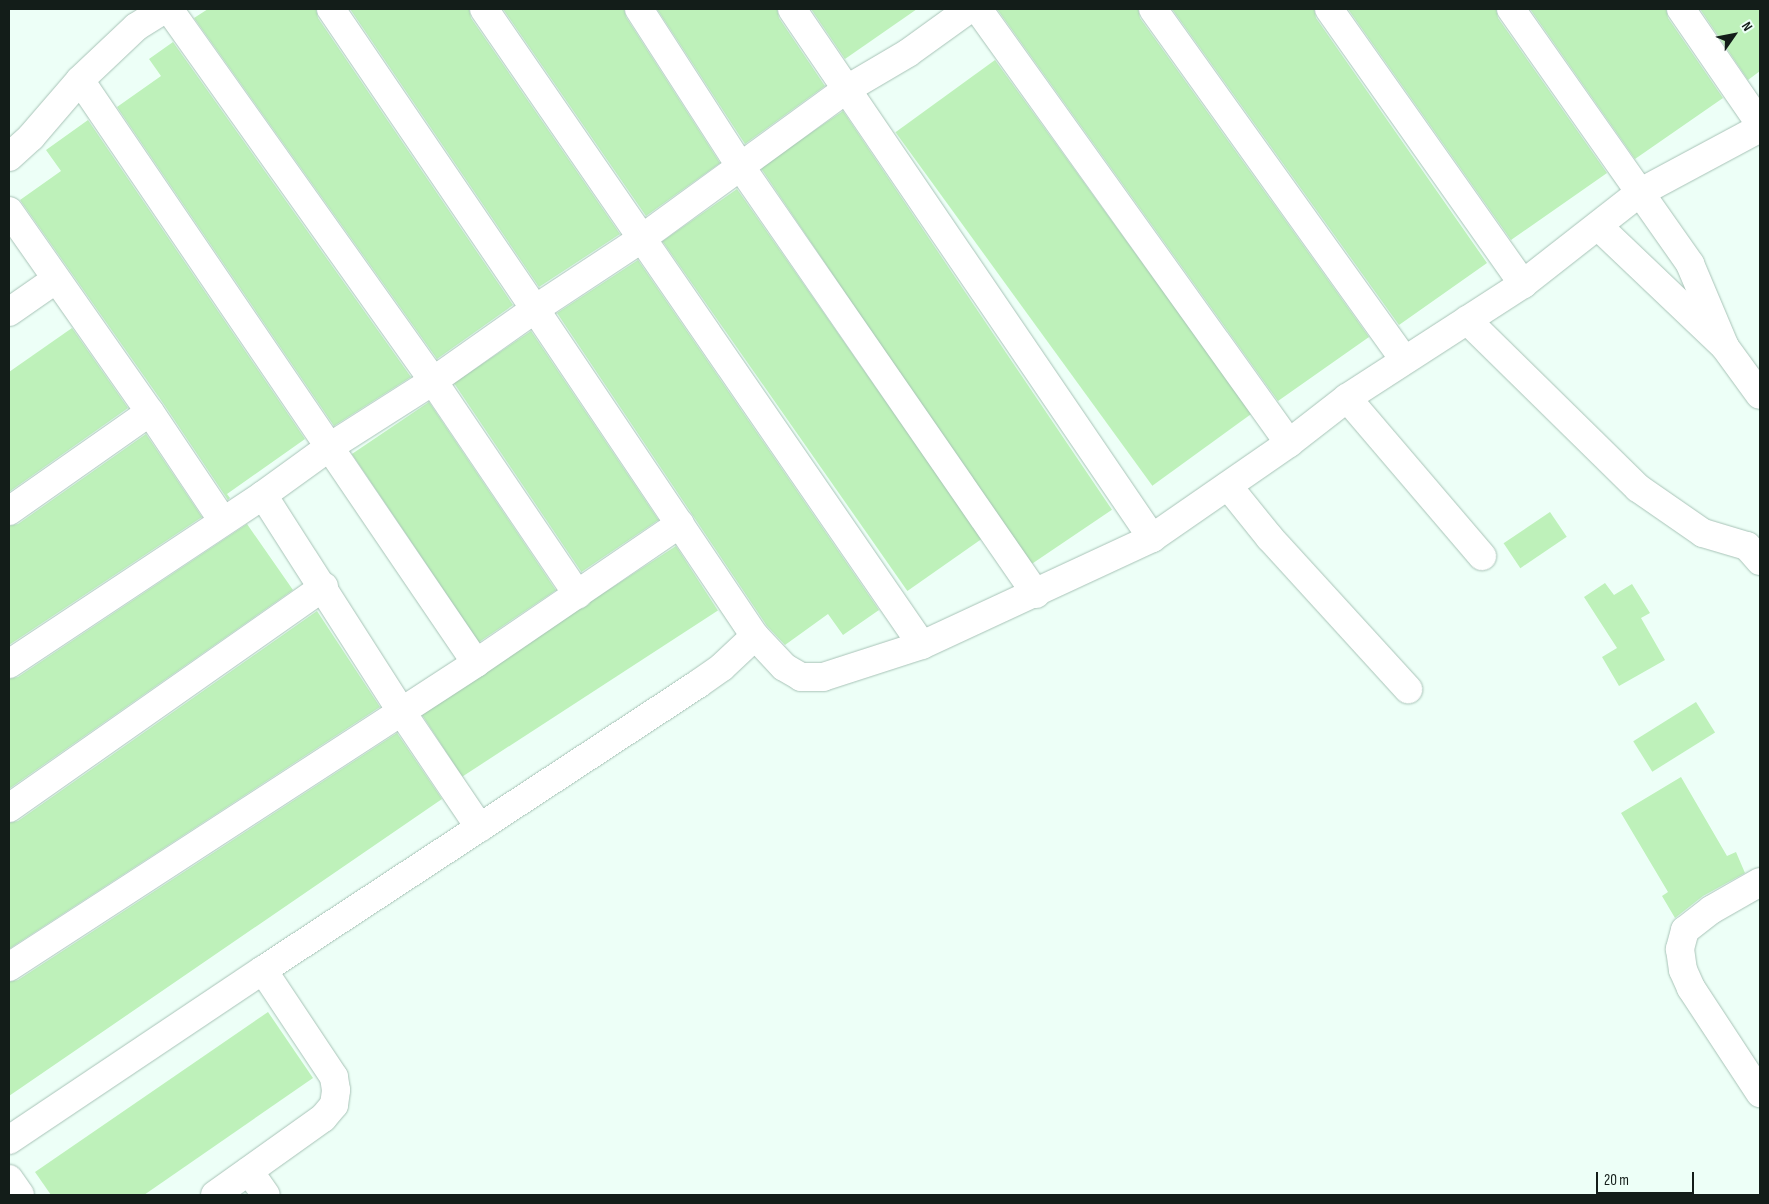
<!DOCTYPE html>
<html>
<head>
<meta charset="utf-8">
<style>
	body { margin:0 }
	#map { position:relative; width:1769px; height:1204px; overflow:hidden; background:#edfff7; font-family:"Sofia Sans Condensed",sans-serif }
	div>[style] { position:absolute }
	[style*='--x'] { left:calc(var(--x)*1px); top:calc(var(--y)*1px); width:calc(var(--w)*1px); rotate:calc(var(--a)*1deg) }
	.building>* { inset:0; background:#bef1ba; transform-origin:0 0 }
	.roads { filter:drop-shadow(0 0 1px #a8c3b7) drop-shadow(0 0 1px #a8c3b7) }
	.street>* { height:28px; margin:-14px; padding:0 14px; transform-origin:14px; border-radius:14px; background:#fff }
	span { translate:-50% -50%; white-space:nowrap; text-align:center; line-height:1.15; -webkit-text-stroke:4.5px #edfff7; paint-order:stroke }
	.frame { position:absolute; inset:0; border:10px solid #131d19; pointer-events:none }
	.north { position:absolute; left:1709px; top:10px; width:50px; height:50px; -webkit-text-stroke:4px #edfff7; paint-order:stroke; rotate:57deg; font-size:14px; font-weight:700; line-height:20px; text-align:center; color:#131d19 }
	.north::after { content:''; display:block; margin:auto; width:18px; height:22px; background:#131d19; clip-path:polygon(50% 0,100% 100%,50% 72%,0 100%) }
	.scale { position:absolute; left:1596px; top:1172px; width:98px; height:22px; box-sizing:border-box; border:2px solid #131d19; border-top:0; padding-left:6px; font-size:15px; line-height:18px; white-space:nowrap; color:#131d19; -webkit-text-stroke:4px #edfff7; paint-order:stroke }
</style>
</head>
<body>
<div id="map">
	<div class="building">
		<i style="clip-path:polygon(208px 9px,316px 9px,318px 18px,513px 305px,437px 359px,194px 18px)"></i>
		<i style="clip-path:polygon(350px 9px,469px 9px,471px 18px,620px 234px,539px 287px)"></i>
		<i style="clip-path:polygon(503px 9px,624px 9px,626px 17px,720px 163px,646px 216px)"></i>
		<i style="clip-path:polygon(657px 9px,777px 9px,779px 18px,825px 86px,745px 144px)"></i>
		<i style="clip-path:polygon(811px 9px,917px 9px,845px 59px)"></i>
		<i style="clip-path:polygon(997px 9px,1138px 9px,1140px 18px,1369px 337px,1278px 401px)"></i>
		<i style="clip-path:polygon(1172px 9px,1314px 9px,1316px 18px,1487px 263px,1399px 325px)"></i>
		<i style="clip-path:polygon(1348px 9px,1496px 9px,1498px 18px,1607px 173px,1511px 240px)"></i>
		<i style="clip-path:polygon(1530px 9px,1666px 9px,1668px 18px,1723px 98px,1635px 159px)"></i>
		<i style="clip-path:polygon(1700px 9px,1760px 9px,1760px 71px,1748px 80px)"></i>
		<i style="clip-path:polygon(173px 42px,411px 377px,334px 426px,117px 107px,161px 76px,149px 59px)"></i>
		<i style="left:995px;top:60px;width:437px;height:123px;rotate:54deg"></i>
		<i style="left:843px;top:111px;width:481px;height:100px;rotate:56deg"></i>
		<i style="clip-path:polygon(88px 120px,305px 439px,227px 494px,230px 498px,228px 500px,163px 403px,20px 200px,61px 171px,46px 150px)"></i>
		<i style="left:737px;top:189px;width:427px;height:91px;rotate:55deg"></i>
		<i style="clip-path:polygon(638px 260px,879px 610px,843px 635px,828px 614px,785px 645px,767px 626px,557px 313px)"></i>
		<i style="clip-path:polygon(72px 328px,128px 408px,9px 492px,9px 372px)"></i>
		<i style="left:531px;top:331px;width:228px;height:93px;rotate:56deg"></i>
		<i style="left:429px;top:402px;width:227px;height:93px;rotate:56deg"></i>
		<i style="clip-path:polygon(146px 434px,202px 517px,9px 645px,9px 526px,18px 524px)"></i>
		<i style="left:1550px;top:512px;width:30px;height:56px;rotate:56deg"></i>
		<i style="clip-path:polygon(247px 524px,293px 590px,9px 789px,9px 679px,18px 677px)"></i>
		<i style="left:676px;top:546px;width:77px;height:305px;rotate:57deg"></i>
		<i style="clip-path:polygon(1605px 583px,1614px 595px,1632px 584px,1650px 613px,1641px 618px,1665px 660px,1619px 686px,1602px 657px,1617px 648px,1584px 597px)"></i>
		<i style="clip-path:polygon(317px 611px,380px 707px,9px 949px,9px 823px,18px 821px)"></i>
		<i style="left:1696px;top:702px;width:36px;height:74px;rotate:58deg"></i>
		<i style="clip-path:polygon(397px 733px,442px 799px,9px 1096px,9px 982px,18px 980px)"></i>
		<i style="clip-path:polygon(1681px 777px,1727px 856px,1736px 852px,1745px 873px,1703px 896px,1675px 918px,1662px 896px,1668px 892px,1621px 813px)"></i>
		<i style="clip-path:polygon(268px 1012px,313px 1078px,144px 1195px,51px 1195px,35px 1172px)"></i>
	</div>
	<div class="roads">
		<div class="street">
			<i style="--x:169;--y:9;--w:456;--a:54.6"></i>
			<i style="--x:433;--y:381;--w:258;--a:55.9"></i>
			<i style="--x:331;--y:9;--w:363;--a:55.8"></i>
			<i style="--x:535;--y:309;--w:127;--a:-33.4"></i>
			<i style="--x:641;--y:239;--w:255;--a:-36.1"></i>
			<i style="--x:847;--y:89;--w:71;--a:-30.5"></i>
			<i style="--x:908;--y:53;--w:75;--a:-35.8"></i>
			<i style="--x:484;--y:9;--w:772;--a:55.45"></i>
			<i style="--x:639;--y:9;--w:188;--a:57.2"></i>
			<i style="--x:741;--y:167;--w:519;--a:55.36"></i>
			<i style="--x:792;--y:9;--w:640;--a:55.76"></i>
			<i style="--x:978;--y:9;--w:534;--a:54.38"></i>
			<i style="--x:1153;--y:9;--w:431;--a:54.4"></i>
			<i style="--x:1329;--y:9;--w:337;--a:54.8"></i>
			<i style="--x:1511;--y:9;--w:312;--a:54.9"></i>
			<i style="--x:1690;--y:264;--w:90;--a:67.1"></i>
			<i style="--x:1681;--y:9;--w:140;--a:55.5"></i>
			<i style="--x:80;--y:80;--w:705;--a:55.81"></i>
			<i style="--x:9;--y:157;--w:30;--a:-42"></i>
			<i style="--x:31;--y:137;--w:75;--a:-49.3"></i>
			<i style="--x:80;--y:80;--w:77;--a:-43.4"></i>
			<i style="--x:136;--y:27;--w:34;--a:-32"></i>
			<i style="--x:9;--y:211;--w:246;--a:55"></i>
			<i style="--x:150;--y:412;--w:131;--a:56.2"></i>
			<i style="--x:1598;--y:226;--w:175;--a:43.6"></i>
			<i style="--x:1725;--y:347;--w:59;--a:53.9"></i>
			<i style="--x:9;--y:312;--w:56;--a:-34.8"></i>
			<i style="--x:1467;--y:320;--w:240;--a:44.5"></i>
			<i style="--x:1638;--y:488;--w:79;--a:34.7"></i>
			<i style="--x:1703;--y:533;--w:46;--a:16.5"></i>
			<i style="--x:1747;--y:546;--w:20;--a:49"></i>
			<i style="--x:1347;--y:398;--w:208;--a:49.5"></i>
			<i style="--x:1228;--y:486;--w:67;--a:51.1"></i>
			<i style="--x:1270;--y:538;--w:205;--a:47.6"></i>
			<i style="--x:263;--y:495;--w:256;--a:57.4"></i>
			<i style="--x:401;--y:711;--w:141;--a:56"></i>
			<i style="--x:9;--y:511;--w:172;--a:-35.1"></i>
			<i style="--x:9;--y:664;--w:305;--a:-33.6"></i>
			<i style="--x:263;--y:495;--w:80;--a:-35.9"></i>
			<i style="--x:328;--y:448;--w:125;--a:-32.5"></i>
			<i style="--x:433;--y:381;--w:125;--a:-35.2"></i>
			<i style="--x:535;--y:309;--w:394;--a:56.1"></i>
			<i style="--x:755;--y:636;--w:42;--a:46.9"></i>
			<i style="--x:784;--y:667;--w:20;--a:30"></i>
			<i style="--x:801;--y:677;--w:22;--a:0"></i>
			<i style="--x:823;--y:677;--w:104;--a:-17.9"></i>
			<i style="--x:922;--y:645;--w:254;--a:-24.9"></i>
			<i style="--x:1152;--y:538;--w:167;--a:-34.7"></i>
			<i style="--x:1289;--y:443;--w:73;--a:-37.8"></i>
			<i style="--x:1347;--y:398;--w:210;--a:-32.9"></i>
			<i style="--x:1523;--y:284;--w:147;--a:-38.1"></i>
			<i style="--x:1639;--y:193;--w:137;--a:-28.2"></i>
			<i style="--x:9;--y:808;--w:385;--a:-35.1"></i>
			<i style="--x:1760;--y:882;--w:56;--a:150.3"></i>
			<i style="--x:1711;--y:910;--w:33;--a:142"></i>
			<i style="--x:1685;--y:930;--w:20;--a:105"></i>
			<i style="--x:1680;--y:949;--w:21;--a:82"></i>
			<i style="--x:1683;--y:970;--w:20;--a:66"></i>
			<i style="--x:1691;--y:988;--w:126;--a:56.7"></i>
			<i style="--x:9;--y:967;--w:557;--a:-33.06"></i>
			<i style="--x:476;--y:663;--w:247;--a:-34.3"></i>
			<i style="--x:9;--y:1140;--w:306;--a:-33.8"></i>
			<i style="--x:249;--y:1171;--w:29;--a:55"></i>
			<i style="--x:9;--y:1179;--w:19;--a:55"></i>
			<i style="--x:215;--y:1195;--w:133;--a:-35.5"></i>
			<i style="--x:323;--y:1118;--w:17;--a:-50"></i>
			<i style="--x:334;--y:1105;--w:15;--a:-82"></i>
			<i style="--x:336;--y:1090;--w:13;--a:-99"></i>
			<i style="--x:334;--y:1077;--w:128;--a:-123.6"></i>
			<i style="--x:263;--y:970;--w:521;--a:-33.32"></i>
			<i style="--x:698;--y:684;--w:29;--a:-35"></i>
			<i style="--x:722;--y:667;--w:45;--a:-43.2"></i>
		</div>
	</div>
	<div class="frame"></div>
	<div class="north">N</div>
	<div class="scale">20 m</div>
</div>
</body>
</html>
